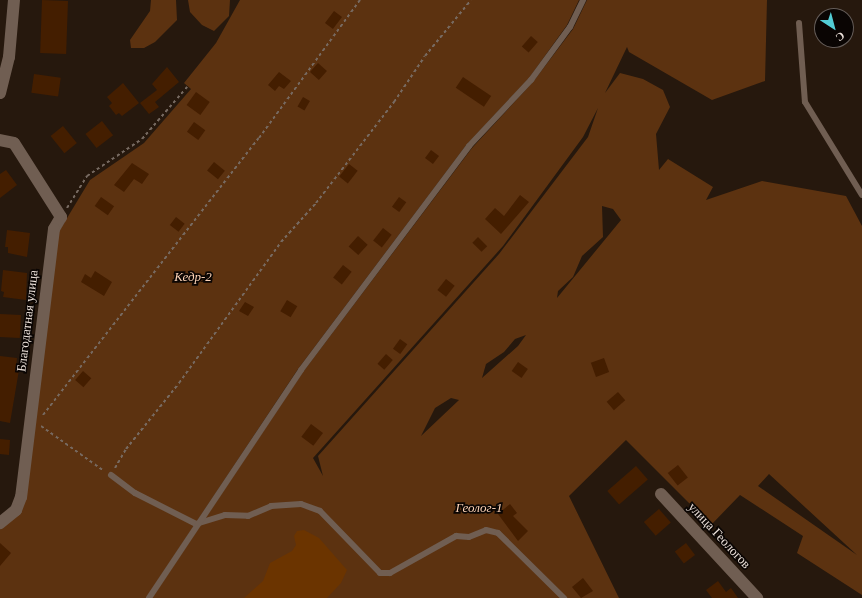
<!DOCTYPE html>
<html>
<head>
<meta charset="utf-8">
<style>
	body { margin:0 }
	#map { position:relative; width:862px; height:598px; overflow:hidden; background:#26180d; font-family:"Times New Roman",serif }
	div>[style] { position:absolute }
	[style*='--x'] { left:calc(var(--x)*1px); top:calc(var(--y)*1px); width:calc(var(--w)*1px); rotate:calc(var(--a)*1deg) }
	.green>* { inset:0; background:#5c3210 }
	.water>* { inset:0; background:#6b3400 }
	.building>* { inset:0; background:#441e00; transform-origin:0 0 }
	.path>* { height:2px; margin-top:-1px; transform-origin:0; background:repeating-linear-gradient(90deg,#776a61 0 3px,transparent 0 6px) }
	.lane>* { height:6px; margin:-3px; padding:0 3px; transform-origin:3px; border-radius:3px; background:#705e52 }
	.street>* { height:12px; margin:-6px; padding:0 6px; transform-origin:6px; border-radius:6px; background:#705e52 }
	span { translate:-50% -50%; white-space:nowrap; text-align:center; line-height:1.15; -webkit-text-stroke:3.5px #0a0503; paint-order:stroke }
	.park-label { font-size:13px; color:#fdd3b6; font-style:italic }
	.street-label { font-size:13px; color:#ede2db }
	.north { position:absolute; left:814px; top:8px; width:40px; height:40px; box-sizing:border-box; background:#0a0503; border:1px solid #655d59; border-radius:50%; rotate:144deg; font-size:11px; font-weight:700; line-height:16px; text-align:center; color:#ede2db }
	.north::after { content:''; display:block; margin:auto; width:14px; height:18px; background:#52ccd5; clip-path:polygon(50% 0,100% 100%,50% 72%,0 100%) }
</style>
</head>
<body>
<div id="map">
	<div class="green">
		<i style="clip-path:polygon(151px 0,176px 0,177px 20px,155px 42px,144px 48px,131px 48px,130px 40px,150px 11px)"></i>
		<i style="clip-path:polygon(188px 0,230px 0,229px 16px,214px 31px,202px 25px,190px 12px)"></i>
		<i style="clip-path:polygon(240px 0,579px 0,567px 25px,529px 78px,467px 144px,298px 369px,146px 598px,0 598px,0 528px,18px 512px,58px 233px,90px 180px,144px 143px,191px 89px,184px 83px,216px 43px)"></i>
		<i style="clip-path:polygon(evenodd,587px 0,767px 0,765px 81px,712px 100px,629px 52px,627px 47px,605px 93px,620px 73px,643px 79px,663px 90px,670px 107px,656px 134px,659px 170px,668px 159px,713px 187px,706px 200px,762px 181px,846px 196px,862px 226px,862px 595px,797px 553px,803px 536px,740px 495px,711px 525px,626px 440px,569px 496px,619px 598px,152px 598px,303px 372px,472px 148px,533px 82px,573px 29px,587px 0,598px 108px,588px 137px,499px 254px,318px 456px,323px 476px,313px 458px,503px 246px,583px 137px,598px 108px,587px 0,602px 206px,613px 209px,621px 220px,557px 298px,558px 291px,573px 277px,582px 256px,603px 237px,602px 206px,587px 0,526px 335px,518px 346px,482px 378px,486px 364px,504px 352px,515px 339px,526px 335px,587px 0,451px 398px,459px 400px,421px 436px,435px 408px,451px 398px,587px 0,769px 474px,857px 555px,758px 486px,769px 474px)"></i>
	</div>
	<div class="water">
		<i style="clip-path:polygon(304px 530px,319px 538px,347px 570px,341px 583px,327px 598px,244px 598px,263px 581px,270px 563px,292px 551px,296px 545px,294px 536px,297px 531px)"></i>
	</div>
	<div class="building">
		<i style="left:42px;top:0;width:26px;height:53px;rotate:2deg"></i>
		<i style="left:334px;top:11px;width:10px;height:15px;rotate:37deg"></i>
		<i style="left:531px;top:36px;width:9px;height:14px;rotate:41deg"></i>
		<i style="left:318px;top:63px;width:12px;height:12px;rotate:42deg"></i>
		<i style="clip-path:polygon(167px 67px,179px 82px,155px 102px,159px 107px,149px 114px,140px 103px,157px 90px,152px 84px)"></i>
		<i style="clip-path:polygon(279px 72px,291px 81px,284px 89px,279px 86px,275px 91px,268px 85px)"></i>
		<i style="left:34px;top:74px;width:27px;height:19px;rotate:8deg"></i>
		<i style="left:463px;top:77px;width:34px;height:13px;rotate:34deg"></i>
		<i style="clip-path:polygon(123px 83px,139px 103px,122px 116px,119px 113px,116px 115px,109px 106px,112px 103px,107px 97px)"></i>
		<i style="left:196px;top:92px;width:17px;height:16px;rotate:36deg"></i>
		<i style="left:303px;top:97px;width:8px;height:11px;rotate:30deg"></i>
		<i style="left:102px;top:121px;width:18px;height:21px;rotate:52deg"></i>
		<i style="left:194px;top:122px;width:14px;height:12px;rotate:36deg"></i>
		<i style="left:63px;top:126px;width:22px;height:16px;rotate:51deg"></i>
		<i style="left:431px;top:150px;width:10px;height:10px;rotate:37deg"></i>
		<i style="left:214px;top:162px;width:14px;height:11px;rotate:39deg"></i>
		<i style="clip-path:polygon(132px 163px,149px 174px,142px 184px,134px 179px,124px 192px,114px 185px)"></i>
		<i style="left:349px;top:164px;width:11px;height:16px;rotate:38deg"></i>
		<i style="clip-path:polygon(6px 170px,17px 185px,0 198px,0 174px)"></i>
		<i style="clip-path:polygon(520px 195px,529px 202px,501px 234px,485px 219px,495px 208px,504px 216px)"></i>
		<i style="left:101px;top:197px;width:16px;height:11px;rotate:35deg"></i>
		<i style="left:399px;top:197px;width:9px;height:12px;rotate:36deg"></i>
		<i style="left:176px;top:217px;width:11px;height:10px;rotate:38deg"></i>
		<i style="left:383px;top:228px;width:11px;height:16px;rotate:38deg"></i>
		<i style="clip-path:polygon(7px 230px,30px 233px,27px 257px,8px 253px,8px 247px,5px 247px)"></i>
		<i style="left:358px;top:236px;width:13px;height:14px;rotate:42deg"></i>
		<i style="left:478px;top:237px;width:13px;height:8px;rotate:45deg"></i>
		<i style="left:343px;top:265px;width:11px;height:16px;rotate:38deg"></i>
		<i style="clip-path:polygon(3px 270px,27px 273px,26px 300px,3px 297px,4px 292px,1px 291px)"></i>
		<i style="clip-path:polygon(95px 271px,112px 282px,104px 296px,81px 282px,85px 274px,91px 278px)"></i>
		<i style="left:446px;top:279px;width:11px;height:14px;rotate:38deg"></i>
		<i style="left:287px;top:300px;width:12px;height:13px;rotate:31deg"></i>
		<i style="clip-path:polygon(245px 302px,254px 307px,248px 316px,239px 311px)"></i>
		<i style="left:0;top:314px;width:21px;height:23px;rotate:3deg"></i>
		<i style="left:400px;top:339px;width:9px;height:12px;rotate:36deg"></i>
		<i style="left:386px;top:354px;width:9px;height:13px;rotate:41deg"></i>
		<i style="clip-path:polygon(0 356px,17px 358px,16px 369px,19px 370px,10px 423px,0 421px)"></i>
		<i style="left:604px;top:358px;width:15px;height:14px;rotate:70deg"></i>
		<i style="left:518px;top:362px;width:12px;height:11px;rotate:35deg"></i>
		<i style="left:83px;top:371px;width:11px;height:12px;rotate:41deg"></i>
		<i style="left:618px;top:392px;width:11px;height:15px;rotate:49deg"></i>
		<i style="left:311px;top:424px;width:15px;height:16px;rotate:37deg"></i>
		<i style="clip-path:polygon(0 439px,10px 440px,9px 455px,0 454px)"></i>
		<i style="left:678px;top:465px;width:16px;height:13px;rotate:52deg"></i>
		<i style="left:636px;top:466px;width:18px;height:38px;rotate:49deg"></i>
		<i style="clip-path:polygon(510px 504px,517px 513px,513px 516px,528px 531px,518px 541px,498px 514px)"></i>
		<i style="left:659px;top:509px;width:18px;height:20px;rotate:49deg"></i>
		<i style="clip-path:polygon(0 543px,11px 553px,0 566px)"></i>
		<i style="left:686px;top:543px;width:15px;height:14px;rotate:53deg"></i>
		<i style="clip-path:polygon(583px 578px,593px 591px,581px 598px,572px 587px)"></i>
		<i style="clip-path:polygon(718px 581px,726px 592px,731px 588px,738px 598px,712px 598px,706px 590px)"></i>
	</div>
	<div class="path">
		<i style="--x:67;--y:208;--w:38;--a:-58"></i>
		<i style="--x:87;--y:176;--w:66;--a:-33.9"></i>
		<i style="--x:142;--y:139;--w:69;--a:-49.1"></i>
		<i style="--x:43;--y:415;--w:351;--a:-52.1"></i>
		<i style="--x:259;--y:138;--w:171;--a:-53.8"></i>
		<i style="--x:41;--y:426;--w:77;--a:35.5"></i>
		<i style="--x:115;--y:468;--w:22;--a:-60"></i>
		<i style="--x:126;--y:449;--w:85;--a:-51.2"></i>
		<i style="--x:179;--y:383;--w:174;--a:-54.1"></i>
		<i style="--x:281;--y:242;--w:52;--a:-48.1"></i>
		<i style="--x:316;--y:203;--w:128;--a:-52.3"></i>
		<i style="--x:394;--y:102;--w:55;--a:-56"></i>
		<i style="--x:425;--y:56;--w:72;--a:-50.6"></i>
	</div>
	<div class="lane">
		<i style="--x:799;--y:23;--w:79;--a:85.7"></i>
		<i style="--x:805;--y:102;--w:109;--a:58.5"></i>
		<i style="--x:111;--y:475;--w:30;--a:37"></i>
		<i style="--x:135;--y:493;--w:68;--a:26.9"></i>
		<i style="--x:196;--y:524;--w:30;--a:-17"></i>
		<i style="--x:225;--y:515;--w:23;--a:2"></i>
		<i style="--x:248;--y:516;--w:25;--a:-23"></i>
		<i style="--x:271;--y:506;--w:30;--a:-4"></i>
		<i style="--x:301;--y:504;--w:20;--a:20"></i>
		<i style="--x:320;--y:511;--w:86;--a:45.9"></i>
		<i style="--x:380;--y:573;--w:10;--a:0"></i>
		<i style="--x:390;--y:573;--w:76;--a:-29.3"></i>
		<i style="--x:456;--y:536;--w:13;--a:4"></i>
		<i style="--x:469;--y:537;--w:18;--a:-22"></i>
		<i style="--x:486;--y:530;--w:12;--a:14"></i>
		<i style="--x:498;--y:533;--w:93;--a:44.6"></i>
		<i style="--x:149;--y:598;--w:274;--a:-56.3"></i>
		<i style="--x:301;--y:370;--w:280;--a:-53.1"></i>
		<i style="--x:469;--y:146;--w:91;--a:-46.8"></i>
		<i style="--x:531;--y:80;--w:66;--a:-53.7"></i>
		<i style="--x:570;--y:27;--w:30;--a:-64"></i>
	</div>
	<div class="street">
		<i style="--x:0;--y:93;--w:37;--a:-76"></i>
		<i style="--x:9;--y:57;--w:57;--a:-85"></i>
		<i style="--x:0;--y:140;--w:14;--a:12"></i>
		<i style="--x:14;--y:143;--w:88;--a:57.6"></i>
		<i style="--x:61;--y:217;--w:14;--a:120"></i>
		<i style="--x:54;--y:229;--w:270;--a:97"></i>
		<i style="--x:21;--y:497;--w:14;--a:111"></i>
		<i style="--x:16;--y:510;--w:21;--a:141"></i>
		<i style="--x:661;--y:494;--w:142;--a:47.3"></i>
	</div>
	<div class="park-label">
		<span style="left:193px;top:277px">Кедр-2</span>
		<span style="left:479px;top:508px">Геолог-1</span>
	</div>
	<div class="street-label">
		<span style="left:28px;top:321px;rotate:-83deg">Благодатная улица</span>
		<span style="left:719px;top:536px;rotate:47deg">улица Геологов</span>
	</div>
	<div class="north">С</div>
</div>
</body>
</html>
